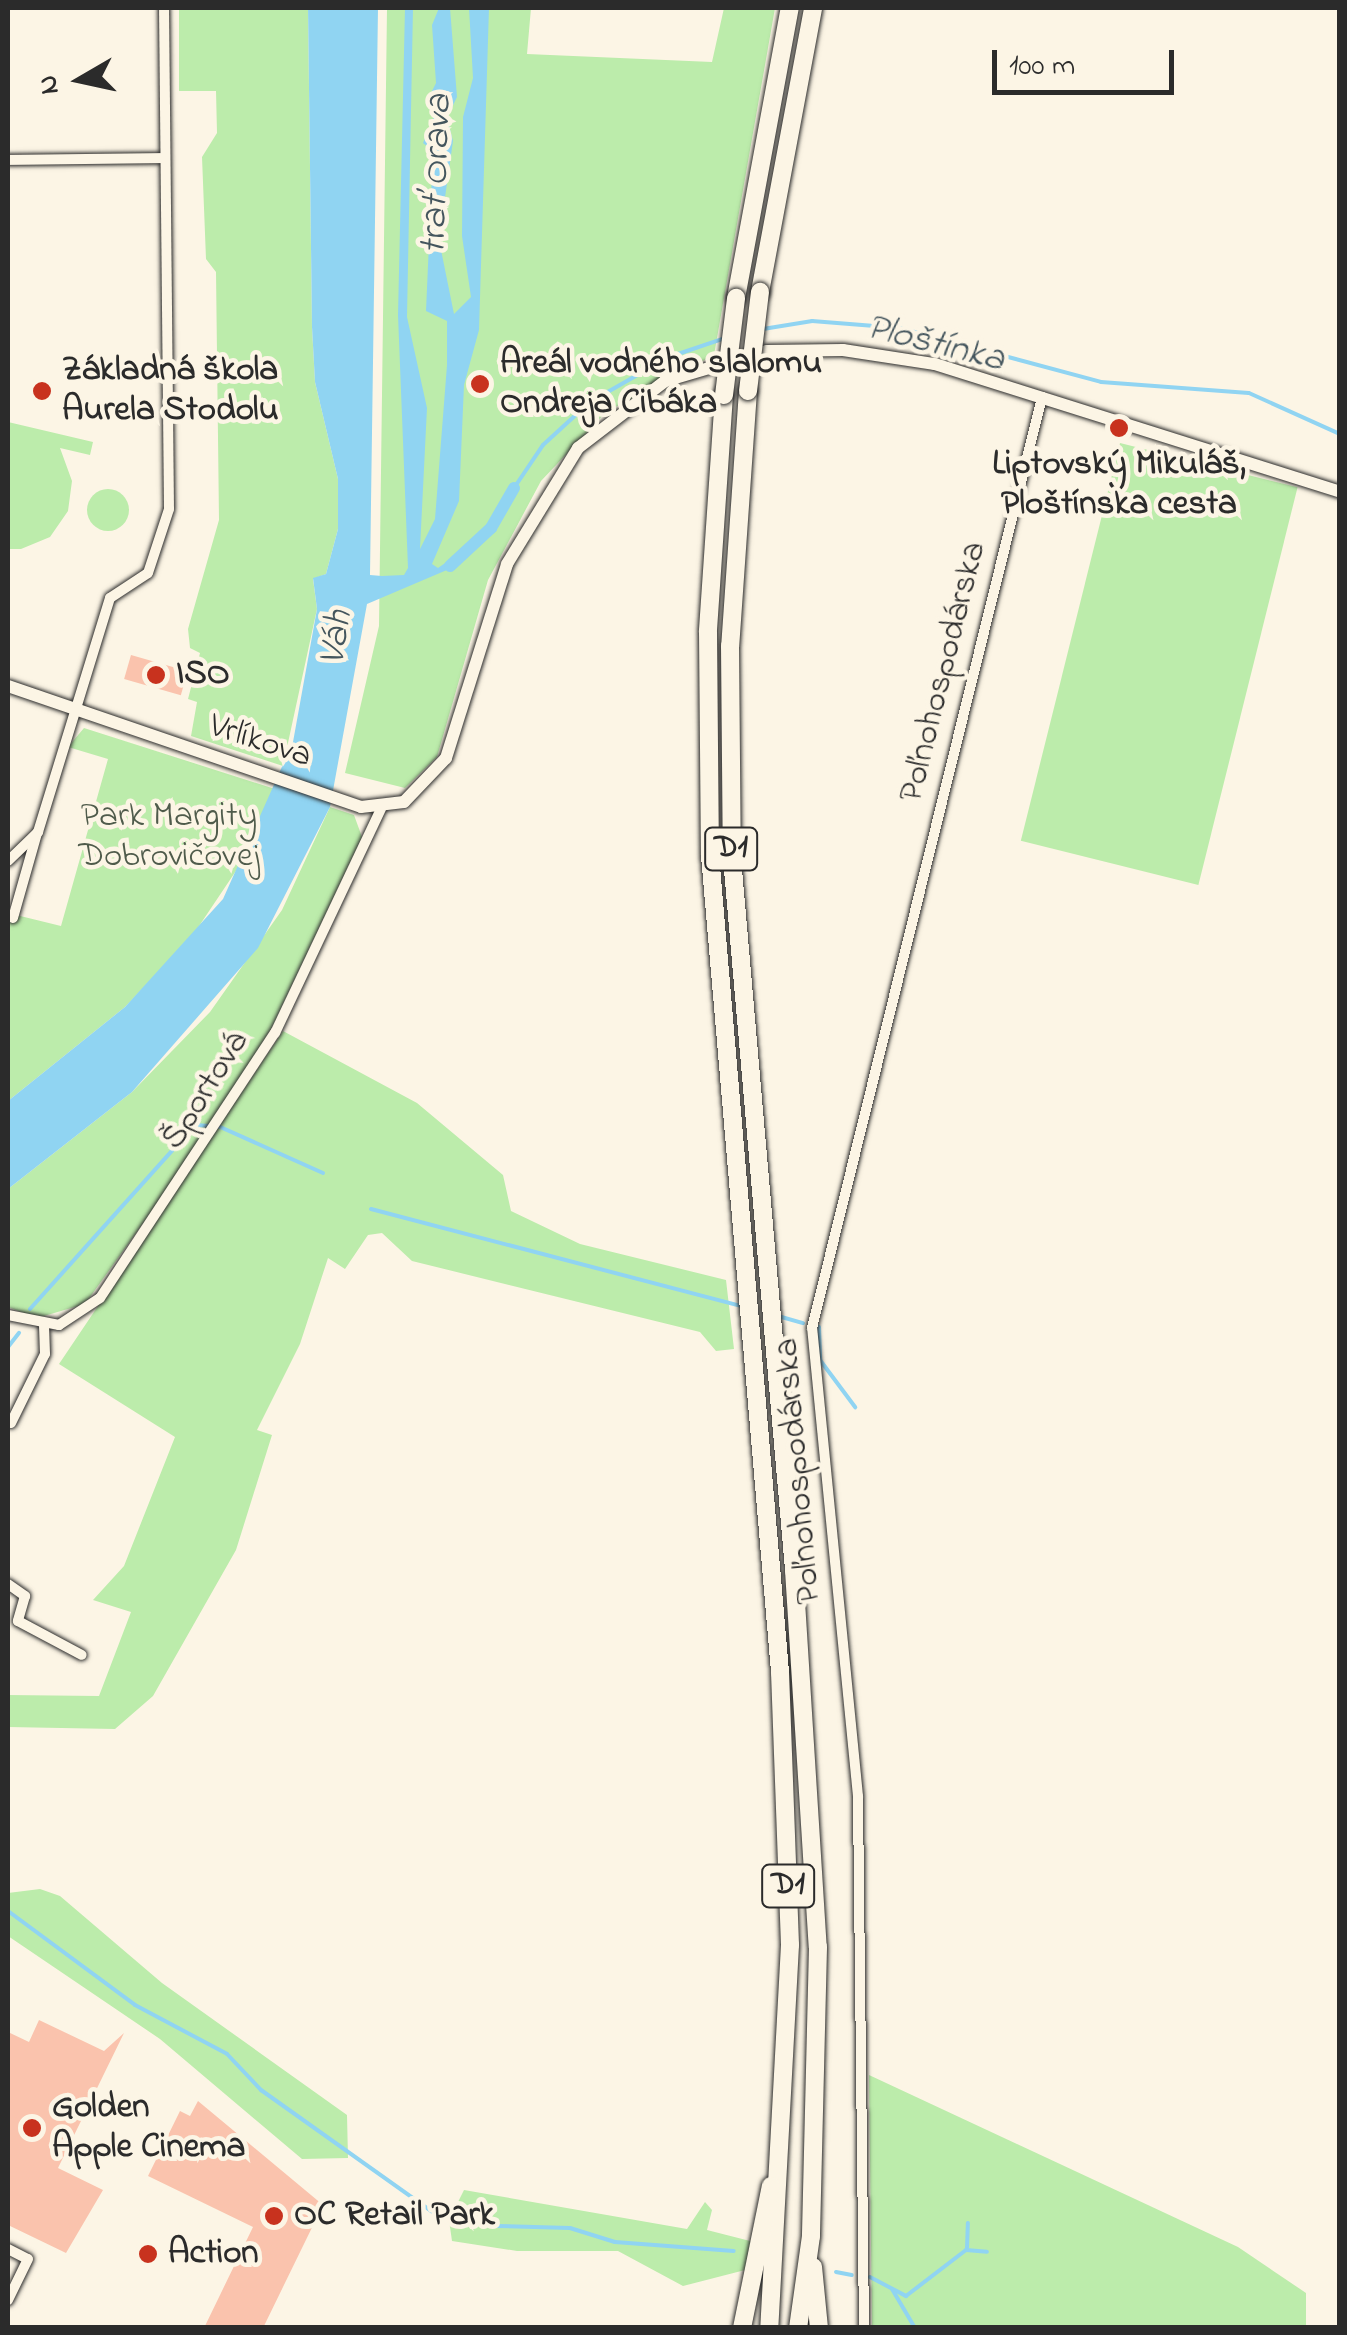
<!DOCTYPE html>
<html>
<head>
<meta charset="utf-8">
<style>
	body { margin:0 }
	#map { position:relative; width:1347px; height:2335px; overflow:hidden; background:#fcf5e5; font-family:"Indie Flower",sans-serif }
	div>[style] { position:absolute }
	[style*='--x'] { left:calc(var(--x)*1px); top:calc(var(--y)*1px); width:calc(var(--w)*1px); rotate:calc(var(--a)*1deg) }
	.green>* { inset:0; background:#bcecab; transform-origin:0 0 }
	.round { border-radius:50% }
	.water>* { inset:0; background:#90d4f2 }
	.stream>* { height:4px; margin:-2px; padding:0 2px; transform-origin:2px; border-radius:2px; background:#90d4f2 }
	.canal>* { height:12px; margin:-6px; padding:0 6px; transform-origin:6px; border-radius:6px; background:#90d4f2 }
	.building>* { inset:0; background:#fac3ad; transform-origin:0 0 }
	.roads { filter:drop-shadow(0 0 2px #2b2b2b) drop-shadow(0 0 2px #2b2b2b) }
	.minor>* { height:10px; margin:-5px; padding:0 5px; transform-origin:5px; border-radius:5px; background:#fcf5e5 }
	.tertiary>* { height:12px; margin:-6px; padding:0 6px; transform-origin:6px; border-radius:6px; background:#fcf5e5 }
	.motorway>* { height:18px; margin:-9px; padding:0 9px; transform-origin:9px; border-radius:9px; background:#fcf5e5 }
	.bridges { filter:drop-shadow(0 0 2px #2b2b2b) drop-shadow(0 0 2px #2b2b2b) }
	.motorway-bridge>* { height:18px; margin:-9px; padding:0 9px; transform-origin:9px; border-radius:9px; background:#fcf5e5 }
	.dots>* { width:28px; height:28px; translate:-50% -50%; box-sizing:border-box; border:5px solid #fcf5e5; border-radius:50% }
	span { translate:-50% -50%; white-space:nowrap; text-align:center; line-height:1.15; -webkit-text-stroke:9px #fcf5e5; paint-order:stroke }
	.shield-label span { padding:2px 8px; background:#fcf5e5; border:2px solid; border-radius:8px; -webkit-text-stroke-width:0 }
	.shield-label { font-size:32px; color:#2b2b2b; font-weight:700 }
	.poi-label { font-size:35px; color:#2b2b2b; font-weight:700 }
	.left { translate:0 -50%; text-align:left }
	.street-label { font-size:35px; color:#2b2b2b }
	.park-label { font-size:35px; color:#4f5b4b }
	.water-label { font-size:38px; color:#44555d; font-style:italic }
	.frame { position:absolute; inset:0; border:10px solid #2b2b2b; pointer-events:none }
	.north { position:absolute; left:30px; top:30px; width:100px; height:100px; -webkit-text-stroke:8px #fcf5e5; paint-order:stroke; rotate:261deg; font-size:28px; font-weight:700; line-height:40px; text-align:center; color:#2b2b2b }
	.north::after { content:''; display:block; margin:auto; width:35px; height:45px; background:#2b2b2b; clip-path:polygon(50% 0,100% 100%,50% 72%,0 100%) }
	.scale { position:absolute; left:992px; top:50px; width:182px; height:45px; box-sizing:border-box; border:5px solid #2b2b2b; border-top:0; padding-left:12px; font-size:30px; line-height:35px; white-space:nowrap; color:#2b2b2b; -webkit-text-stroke:8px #fcf5e5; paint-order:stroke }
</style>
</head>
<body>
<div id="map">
	<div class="green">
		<i style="clip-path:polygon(179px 8px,308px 8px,312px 327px,315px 382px,338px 479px,338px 529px,326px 574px,313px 579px,317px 609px,283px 766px,191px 736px,197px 702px,188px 699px,200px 653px,190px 648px,188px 629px,219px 520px,216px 272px,206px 259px,202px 157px,217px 133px,216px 91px,179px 91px)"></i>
		<i style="clip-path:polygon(387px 8px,531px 8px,527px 54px,712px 62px,724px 8px,775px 8px,714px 355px,606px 412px,541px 481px,488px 580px,437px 757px,405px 788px,345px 773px,379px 626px)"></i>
		<i style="clip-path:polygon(8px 422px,93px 442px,90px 455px,60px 448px,72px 481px,68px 511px,50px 537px,21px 549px,8px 549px)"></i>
		<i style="left:1120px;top:443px;width:183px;height:410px;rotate:14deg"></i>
		<i class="round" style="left:87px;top:489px;width:42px;height:42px"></i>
		<i style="clip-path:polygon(84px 728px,275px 789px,250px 850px,193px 935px,125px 1007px,8px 1101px,8px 913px,61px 926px,108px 759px,68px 747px)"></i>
		<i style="clip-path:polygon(330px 807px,354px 815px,362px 837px,272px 1027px,205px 1137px,85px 1304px,37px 1318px,8px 1307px,8px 1189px,132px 1092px,210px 1012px,282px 910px)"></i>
		<i style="clip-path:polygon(283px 1031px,417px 1103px,503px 1175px,511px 1211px,580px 1244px,726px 1280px,734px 1349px,716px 1351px,700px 1332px,412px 1261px,382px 1233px,368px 1235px,345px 1269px,328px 1258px,300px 1344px,257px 1430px,272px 1435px,236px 1550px,153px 1696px,115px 1729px,8px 1727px,8px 1695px,99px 1696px,131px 1612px,93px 1600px,124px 1566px,175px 1437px,59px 1364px)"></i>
		<i style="clip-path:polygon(40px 1889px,60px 1896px,162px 1983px,347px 2115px,348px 2158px,302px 2159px,160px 2039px,8px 1936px,8px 1893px)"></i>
		<i style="clip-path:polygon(869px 2075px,1238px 2247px,1306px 2293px,1306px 2327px,872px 2327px)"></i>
		<i style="clip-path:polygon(464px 2190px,687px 2229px,705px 2202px,712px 2210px,707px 2230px,754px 2242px,749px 2269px,683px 2286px,618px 2251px,517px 2251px,452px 2241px,449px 2220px)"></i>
	</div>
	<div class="water">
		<i style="clip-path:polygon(308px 8px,378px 8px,370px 575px,382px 576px,404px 575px,408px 568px,398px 315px,405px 8px,413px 8px,407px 317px,427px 408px,420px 549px,435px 519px,447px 365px,447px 321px,426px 311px,433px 151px,423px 143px,435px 114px,427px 101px,436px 83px,432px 25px,439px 8px,450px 8px,457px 97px,447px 118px,453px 141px,439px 240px,454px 314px,471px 297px,462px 236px,463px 117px,473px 78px,469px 8px,489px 8px,479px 330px,464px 385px,459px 501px,432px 564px,438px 568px,461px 552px,461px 564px,367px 604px,330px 807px,258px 948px,132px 1092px,8px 1189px,8px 1101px,125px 1007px,223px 899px,293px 742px,317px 609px,313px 578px,326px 574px,338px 529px,338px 479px,315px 382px,312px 327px)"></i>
	</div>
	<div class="stream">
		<i style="--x:763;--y:329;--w:50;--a:-9.3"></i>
		<i style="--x:812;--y:321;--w:88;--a:4.5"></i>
		<i style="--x:900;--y:328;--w:208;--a:15"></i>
		<i style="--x:1101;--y:382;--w:148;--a:4.3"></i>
		<i style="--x:1249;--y:393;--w:100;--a:24.3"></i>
		<i style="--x:514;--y:488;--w:52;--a:-56"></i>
		<i style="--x:543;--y:445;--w:64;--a:-42.5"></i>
		<i style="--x:590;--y:402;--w:91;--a:-29.7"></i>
		<i style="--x:669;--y:357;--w:59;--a:-18.7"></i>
		<i style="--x:218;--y:1126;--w:115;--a:24.1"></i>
		<i style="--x:371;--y:1209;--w:382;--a:14.7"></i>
		<i style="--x:30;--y:1309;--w:247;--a:-48.1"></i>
		<i style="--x:195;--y:1125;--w:14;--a:4"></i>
		<i style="--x:778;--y:1316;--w:26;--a:16"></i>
		<i style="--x:819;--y:1327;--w:33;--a:88"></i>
		<i style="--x:820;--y:1360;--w:59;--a:53.3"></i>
		<i style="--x:8;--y:1347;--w:18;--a:-52"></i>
		<i style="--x:8;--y:1911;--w:158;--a:36.5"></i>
		<i style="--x:135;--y:2005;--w:104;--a:28"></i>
		<i style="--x:227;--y:2054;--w:50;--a:46.6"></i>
		<i style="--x:261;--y:2090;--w:212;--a:35.4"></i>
		<i style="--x:434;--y:2213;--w:64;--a:11.7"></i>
		<i style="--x:497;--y:2226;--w:73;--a:1.6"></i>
		<i style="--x:570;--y:2228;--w:47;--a:17.3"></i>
		<i style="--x:615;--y:2242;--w:119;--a:4.3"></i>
		<i style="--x:967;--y:2248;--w:25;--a:-88"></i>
		<i style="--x:836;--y:2272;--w:16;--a:11"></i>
		<i style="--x:870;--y:2277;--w:41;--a:27.8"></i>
		<i style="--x:906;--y:2296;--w:76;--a:-37.5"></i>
		<i style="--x:966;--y:2250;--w:21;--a:5"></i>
		<i style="--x:892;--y:2289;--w:45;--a:59.5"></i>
	</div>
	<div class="canal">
		<i style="--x:450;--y:566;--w:56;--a:-42.8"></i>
		<i style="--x:491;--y:528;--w:46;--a:-60.1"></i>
	</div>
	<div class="building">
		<i style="left:131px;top:655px;width:59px;height:25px;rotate:16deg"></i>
		<i style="clip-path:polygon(39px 2020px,104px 2051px,124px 2033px,58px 2168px,103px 2190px,66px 2253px,8px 2225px,8px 2032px,29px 2042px)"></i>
		<i style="clip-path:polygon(198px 2101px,323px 2205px,263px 2328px,204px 2328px,253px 2227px,148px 2176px,180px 2111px,190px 2116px)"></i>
	</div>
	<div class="roads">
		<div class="minor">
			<i style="--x:8;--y:160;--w:155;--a:-0.7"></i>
			<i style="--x:8;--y:861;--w:42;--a:-44"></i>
			<i style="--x:38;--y:832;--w:245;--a:-72.9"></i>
			<i style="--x:110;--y:598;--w:45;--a:-33.3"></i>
			<i style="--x:148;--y:573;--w:67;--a:-71.8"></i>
			<i style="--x:169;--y:509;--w:501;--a:-90.57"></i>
			<i style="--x:13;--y:918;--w:88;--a:-74.2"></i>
			<i style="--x:8;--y:1315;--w:52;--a:11.1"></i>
			<i style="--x:59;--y:1325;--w:49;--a:-33.4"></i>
			<i style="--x:100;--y:1298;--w:318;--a:-56.6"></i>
			<i style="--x:275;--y:1033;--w:248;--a:-64.7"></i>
			<i style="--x:11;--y:1423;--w:77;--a:-63.8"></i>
			<i style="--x:45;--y:1354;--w:28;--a:-92"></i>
			<i style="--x:8;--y:1584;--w:21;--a:35"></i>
			<i style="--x:25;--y:1596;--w:26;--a:106"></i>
			<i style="--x:18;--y:1621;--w:72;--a:28"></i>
			<i style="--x:8;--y:2249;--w:22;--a:27"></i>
			<i style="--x:28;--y:2259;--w:46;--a:116"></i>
			<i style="--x:864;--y:2328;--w:532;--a:-90.65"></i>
			<i style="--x:858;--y:1796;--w:470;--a:-95.6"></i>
			<i style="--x:812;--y:1328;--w:959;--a:-76.12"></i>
		</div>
		<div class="tertiary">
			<i style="--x:8;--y:686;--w:373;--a:18.9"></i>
			<i style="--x:361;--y:807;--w:43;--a:-6.6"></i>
			<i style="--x:404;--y:802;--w:61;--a:-46.3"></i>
			<i style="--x:446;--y:758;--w:203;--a:-72.5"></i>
			<i style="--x:507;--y:564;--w:136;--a:-58.5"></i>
			<i style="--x:578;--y:448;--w:110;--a:-37.6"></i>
			<i style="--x:665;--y:381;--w:106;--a:-16.4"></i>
			<i style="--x:767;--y:351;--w:76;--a:-0.8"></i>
			<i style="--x:843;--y:350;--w:93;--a:8.7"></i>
			<i style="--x:935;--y:364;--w:425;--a:17.5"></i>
		</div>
		<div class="motorway">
			<i style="--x:760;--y:292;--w:289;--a:-79.4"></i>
			<i style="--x:736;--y:298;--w:295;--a:-79.5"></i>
			<i style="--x:748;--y:391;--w:256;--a:94"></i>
			<i style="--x:730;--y:646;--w:212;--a:89.5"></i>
			<i style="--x:732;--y:858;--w:715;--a:85.02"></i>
			<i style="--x:794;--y:1570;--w:378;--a:86.4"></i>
			<i style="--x:818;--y:1947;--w:289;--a:91.4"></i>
			<i style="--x:811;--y:2236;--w:93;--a:98"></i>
			<i style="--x:724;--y:395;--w:238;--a:93.9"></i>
			<i style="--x:708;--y:632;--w:223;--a:89.5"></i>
			<i style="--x:710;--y:855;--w:820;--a:85.1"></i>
			<i style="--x:780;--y:1672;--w:273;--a:87.9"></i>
			<i style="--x:790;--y:1945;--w:384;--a:93.1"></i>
			<i style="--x:813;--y:2267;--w:61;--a:84.4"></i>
			<i style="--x:742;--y:2328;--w:145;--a:-78.5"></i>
		</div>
	</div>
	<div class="bridges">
		<div class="motorway-bridge">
			<i style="--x:748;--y:391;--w:100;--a:-83.1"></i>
			<i style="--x:724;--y:395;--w:98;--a:-82.9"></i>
		</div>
	</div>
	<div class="dots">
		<i style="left:480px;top:384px;background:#c8321e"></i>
		<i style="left:42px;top:391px;background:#c8321e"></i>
		<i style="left:1119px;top:428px;background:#c8321e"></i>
		<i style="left:156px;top:675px;background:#c8321e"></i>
		<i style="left:32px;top:2128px;background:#c8321e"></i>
		<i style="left:274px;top:2216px;background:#c8321e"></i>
		<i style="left:148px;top:2254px;background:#c8321e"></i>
	</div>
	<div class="shield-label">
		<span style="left:731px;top:849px">D1</span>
		<span style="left:788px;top:1886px">D1</span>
	</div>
	<div class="poi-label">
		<span class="left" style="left:500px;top:384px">Areál vodného slalomu<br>Ondreja Cibáka</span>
		<span class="left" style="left:62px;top:391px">Základná škola<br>Aurela Stodolu</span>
		<span style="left:1119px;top:485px">Liptovský Mikuláš,<br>Ploštínska cesta</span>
		<span class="left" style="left:176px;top:675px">ISO</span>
		<span class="left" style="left:52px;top:2128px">Golden<br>Apple Cinema</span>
		<span class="left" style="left:294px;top:2216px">OC Retail Park</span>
		<span class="left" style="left:168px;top:2254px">Action</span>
	</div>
	<div class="street-label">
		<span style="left:944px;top:672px;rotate:-76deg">Poľnohospodárska</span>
		<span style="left:260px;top:742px;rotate:18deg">Vrlíkova</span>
		<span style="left:206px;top:1091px;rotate:-58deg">Športová</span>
		<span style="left:799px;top:1471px;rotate:-95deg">Poľnohospodárska</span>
	</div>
	<div class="park-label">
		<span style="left:169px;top:837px">Park Margity<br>Dobrovičovej</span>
	</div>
	<div class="water-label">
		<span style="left:438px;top:174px;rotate:-88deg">trať Orava</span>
		<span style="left:935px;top:345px;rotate:14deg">Ploštínka</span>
		<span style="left:338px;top:638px;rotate:-81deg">Váh</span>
	</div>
	<div class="frame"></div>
	<div class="north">N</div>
	<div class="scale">100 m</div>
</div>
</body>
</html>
